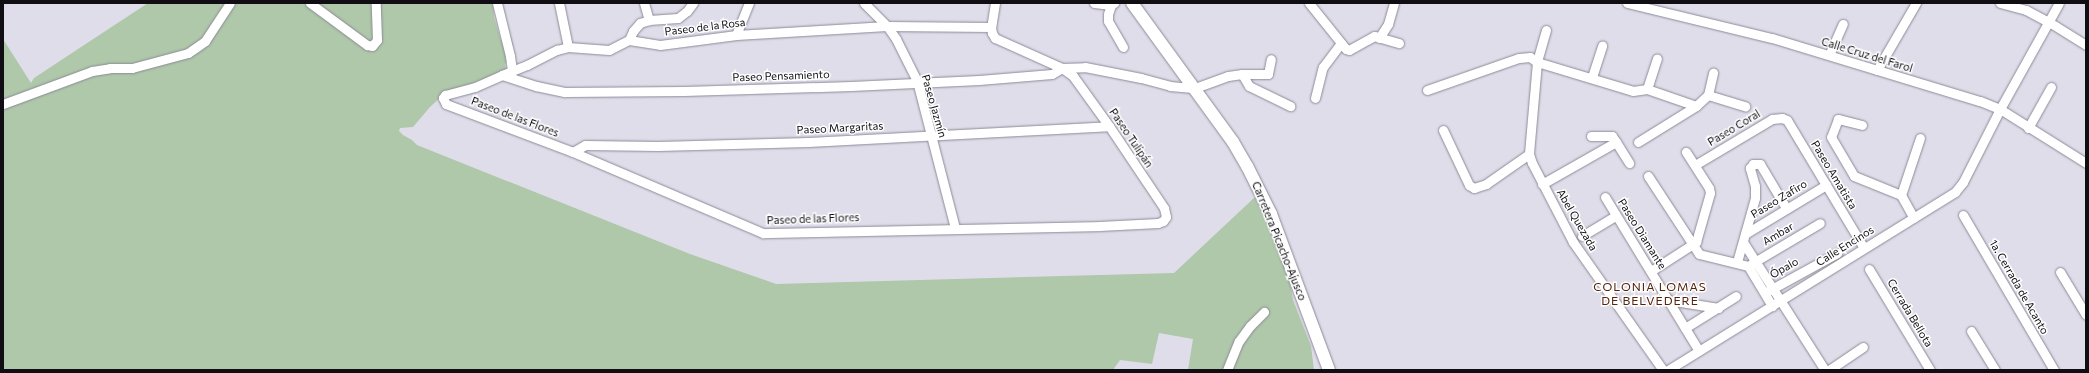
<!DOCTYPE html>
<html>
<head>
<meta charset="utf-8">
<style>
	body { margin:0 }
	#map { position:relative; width:2089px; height:373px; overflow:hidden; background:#e0ddeb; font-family:Commissioner,sans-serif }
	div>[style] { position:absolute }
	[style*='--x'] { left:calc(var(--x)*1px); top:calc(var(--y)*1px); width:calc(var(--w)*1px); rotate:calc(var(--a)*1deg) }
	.green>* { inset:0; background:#aec8a9 }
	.roads { filter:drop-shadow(0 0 1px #8d8a97) drop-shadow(0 0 1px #8d8a97) }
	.minor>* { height:9px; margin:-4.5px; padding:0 4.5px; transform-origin:4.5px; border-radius:4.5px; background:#fff }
	.secondary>* { height:12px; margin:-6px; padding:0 6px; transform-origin:6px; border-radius:6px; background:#fff }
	span { translate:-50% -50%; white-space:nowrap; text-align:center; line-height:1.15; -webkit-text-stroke:3px #fff; paint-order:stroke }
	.street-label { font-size:11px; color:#100e13 }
	.neighbourhood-label { font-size:12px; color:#55240c; letter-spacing:1px }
	.frame { position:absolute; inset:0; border:4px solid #100e13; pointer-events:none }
</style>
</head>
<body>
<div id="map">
	<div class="green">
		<i style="clip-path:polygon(148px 3px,493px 3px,494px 17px,501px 41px,504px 34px,511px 37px,513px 46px,505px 65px,506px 70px,443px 95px,430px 107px,413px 127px,400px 128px,399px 131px,403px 135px,412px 140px,417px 145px,690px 254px,776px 284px,1174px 273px,1255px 197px,1289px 276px,1293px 300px,1311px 346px,1314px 370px,1188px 370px,1193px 339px,1159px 333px,1152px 364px,1120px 360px,1113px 370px,3px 370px,3px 39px,31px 83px,34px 78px)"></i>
	</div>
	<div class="roads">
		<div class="minor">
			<i style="--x:310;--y:3;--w:71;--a:36.4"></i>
			<i style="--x:367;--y:45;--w:5;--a:11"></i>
			<i style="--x:372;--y:46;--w:8;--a:-50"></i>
			<i style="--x:377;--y:40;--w:37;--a:-92"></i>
			<i style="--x:497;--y:3;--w:55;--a:76.2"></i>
			<i style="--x:510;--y:56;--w:15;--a:82"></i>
			<i style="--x:559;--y:3;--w:45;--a:78.4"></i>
			<i style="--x:644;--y:3;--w:18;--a:74"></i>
			<i style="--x:864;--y:3;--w:33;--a:45"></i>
			<i style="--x:887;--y:26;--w:16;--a:55"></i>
			<i style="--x:896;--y:39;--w:47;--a:63.4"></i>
			<i style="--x:917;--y:81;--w:152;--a:75.5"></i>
			<i style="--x:995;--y:3;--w:24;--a:99"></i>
			<i style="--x:991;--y:27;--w:6;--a:81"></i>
			<i style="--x:992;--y:33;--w:6;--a:59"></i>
			<i style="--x:995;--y:38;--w:73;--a:24.1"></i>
			<i style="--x:1062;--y:68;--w:23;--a:-2"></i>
			<i style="--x:1085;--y:67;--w:57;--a:11.1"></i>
			<i style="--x:1141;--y:78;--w:30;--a:15"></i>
			<i style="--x:1170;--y:86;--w:25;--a:5"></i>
			<i style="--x:1195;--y:88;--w:35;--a:-20"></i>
			<i style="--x:1228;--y:76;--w:14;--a:-8"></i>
			<i style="--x:1242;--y:74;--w:26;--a:0"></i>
			<i style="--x:1268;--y:74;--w:15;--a:-79"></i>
			<i style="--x:1094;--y:3;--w:17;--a:7"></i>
			<i style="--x:1111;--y:5;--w:4;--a:-34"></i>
			<i style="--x:1309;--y:3;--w:59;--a:51.2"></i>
			<i style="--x:1346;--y:49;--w:3;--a:18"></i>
			<i style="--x:1349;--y:50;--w:29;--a:-29"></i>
			<i style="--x:1374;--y:36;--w:26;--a:16"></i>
			<i style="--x:1627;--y:3;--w:149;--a:13.6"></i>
			<i style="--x:1772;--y:38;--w:217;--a:16.9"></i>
			<i style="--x:1980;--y:101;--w:22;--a:22"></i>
			<i style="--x:2000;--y:109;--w:102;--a:32.1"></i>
			<i style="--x:2000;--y:3;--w:27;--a:15"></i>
			<i style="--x:2026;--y:10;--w:26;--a:28"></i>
			<i style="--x:2049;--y:22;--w:44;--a:31.9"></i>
			<i style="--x:1111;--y:5;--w:9;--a:108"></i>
			<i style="--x:1108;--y:14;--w:7;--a:90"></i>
			<i style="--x:1108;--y:21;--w:30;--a:60"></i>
			<i style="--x:1546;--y:30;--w:33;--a:106"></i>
			<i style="--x:1537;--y:62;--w:92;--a:95"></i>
			<i style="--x:1529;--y:154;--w:9;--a:72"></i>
			<i style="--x:1532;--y:163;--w:89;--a:62.6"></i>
			<i style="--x:1573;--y:242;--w:156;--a:54.9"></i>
			<i style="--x:736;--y:35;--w:35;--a:-68"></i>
			<i style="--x:1379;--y:38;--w:17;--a:-57"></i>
			<i style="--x:1388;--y:24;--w:22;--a:-74"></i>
			<i style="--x:629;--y:40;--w:10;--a:-66"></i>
			<i style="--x:633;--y:31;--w:11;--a:-49"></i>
			<i style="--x:640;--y:23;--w:9;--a:-18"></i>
			<i style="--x:649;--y:20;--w:29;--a:-4"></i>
			<i style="--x:678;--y:18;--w:11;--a:-38"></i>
			<i style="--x:687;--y:11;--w:10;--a:-53"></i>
			<i style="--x:1829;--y:55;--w:34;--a:-66"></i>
			<i style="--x:1877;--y:70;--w:78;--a:-59.8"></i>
			<i style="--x:1242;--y:74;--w:14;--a:60"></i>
			<i style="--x:1249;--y:86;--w:46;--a:26"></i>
			<i style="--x:502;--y:75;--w:36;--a:18"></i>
			<i style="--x:536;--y:86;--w:30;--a:12"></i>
			<i style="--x:565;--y:92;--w:119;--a:-0.5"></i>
			<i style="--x:684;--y:91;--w:167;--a:-1.7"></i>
			<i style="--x:851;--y:86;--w:128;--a:-2.7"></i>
			<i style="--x:979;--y:80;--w:73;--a:-4.7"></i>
			<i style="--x:1052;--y:74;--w:12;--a:-31"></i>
			<i style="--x:1062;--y:68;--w:14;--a:36"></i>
			<i style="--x:1073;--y:76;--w:62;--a:54.2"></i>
			<i style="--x:1109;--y:126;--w:99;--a:56.1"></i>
			<i style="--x:1164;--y:208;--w:9;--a:77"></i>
			<i style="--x:1166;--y:217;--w:5;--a:127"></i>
			<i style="--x:1163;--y:221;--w:5;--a:158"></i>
			<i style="--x:1158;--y:223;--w:59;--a:177.1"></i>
			<i style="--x:1099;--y:226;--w:336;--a:178.8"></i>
			<i style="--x:763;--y:233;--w:207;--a:-156.9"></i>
			<i style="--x:573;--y:152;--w:136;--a:-159.3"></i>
			<i style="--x:446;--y:104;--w:7;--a:-117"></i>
			<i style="--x:443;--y:98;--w:4;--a:-56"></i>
			<i style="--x:445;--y:95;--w:31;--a:-15"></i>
			<i style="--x:475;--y:87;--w:30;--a:-24"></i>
			<i style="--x:502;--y:75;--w:27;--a:-22"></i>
			<i style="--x:527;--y:65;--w:34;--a:-27"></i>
			<i style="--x:557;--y:50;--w:11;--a:-15"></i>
			<i style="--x:568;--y:47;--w:41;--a:4.2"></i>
			<i style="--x:609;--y:50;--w:22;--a:-27"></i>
			<i style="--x:629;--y:40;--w:31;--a:9"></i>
			<i style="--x:660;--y:45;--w:77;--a:-7.5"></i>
			<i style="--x:736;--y:35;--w:151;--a:-3.4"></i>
			<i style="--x:887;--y:26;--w:104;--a:0.6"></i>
			<i style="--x:1592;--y:77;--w:33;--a:-72"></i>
			<i style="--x:1647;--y:89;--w:32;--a:-72"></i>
			<i style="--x:1427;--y:90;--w:97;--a:-19.2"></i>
			<i style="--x:1519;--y:58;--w:11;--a:-5"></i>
			<i style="--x:1530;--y:57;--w:9;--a:36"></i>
			<i style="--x:1537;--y:62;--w:100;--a:16.8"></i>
			<i style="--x:1633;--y:91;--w:14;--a:-8"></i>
			<i style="--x:1647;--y:89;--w:52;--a:19.1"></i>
			<i style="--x:1708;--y:95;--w:39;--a:17"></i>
			<i style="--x:1315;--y:98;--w:32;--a:-76"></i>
			<i style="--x:1323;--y:67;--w:30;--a:-53"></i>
			<i style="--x:3;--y:104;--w:95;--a:-20.3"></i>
			<i style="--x:92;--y:71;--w:18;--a:-9"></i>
			<i style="--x:110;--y:68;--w:22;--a:0"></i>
			<i style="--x:132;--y:68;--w:58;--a:-15"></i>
			<i style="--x:188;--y:53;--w:21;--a:-35"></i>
			<i style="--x:205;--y:41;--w:45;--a:-56.7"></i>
			<i style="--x:1862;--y:125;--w:25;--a:-166"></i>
			<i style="--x:1838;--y:119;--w:19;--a:111"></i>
			<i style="--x:1831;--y:137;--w:45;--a:59.5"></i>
			<i style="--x:1854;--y:176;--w:51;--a:22"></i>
			<i style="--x:1901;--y:195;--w:26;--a:61"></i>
			<i style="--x:2028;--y:128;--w:47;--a:-60.7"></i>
			<i style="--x:1443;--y:130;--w:61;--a:64.7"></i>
			<i style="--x:1469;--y:185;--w:6;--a:31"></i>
			<i style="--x:1474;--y:188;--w:13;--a:-18"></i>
			<i style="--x:1486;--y:184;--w:52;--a:-34.9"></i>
			<i style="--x:1591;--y:136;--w:21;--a:0"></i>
			<i style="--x:1612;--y:136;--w:7;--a:56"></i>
			<i style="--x:1638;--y:142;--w:68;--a:-31.8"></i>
			<i style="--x:1696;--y:106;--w:16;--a:-43"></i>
			<i style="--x:1708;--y:95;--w:23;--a:-77"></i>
			<i style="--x:573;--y:152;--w:14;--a:-30"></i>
			<i style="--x:585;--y:145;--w:73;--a:0.8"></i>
			<i style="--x:658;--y:146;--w:150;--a:-1.5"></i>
			<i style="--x:808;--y:142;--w:301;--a:-3"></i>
			<i style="--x:1695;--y:165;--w:90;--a:-30.9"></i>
			<i style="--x:1772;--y:119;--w:10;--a:-6"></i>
			<i style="--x:1782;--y:118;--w:5;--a:22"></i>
			<i style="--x:1787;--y:120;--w:149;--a:59"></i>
			<i style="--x:1648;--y:176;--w:93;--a:56.8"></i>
			<i style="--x:1699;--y:254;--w:50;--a:13.8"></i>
			<i style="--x:1748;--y:266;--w:47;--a:59"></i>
			<i style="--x:1542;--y:184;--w:85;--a:-29.6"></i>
			<i style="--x:1616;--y:142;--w:25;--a:58"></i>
			<i style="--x:1901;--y:195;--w:60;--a:-71.6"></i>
			<i style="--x:1605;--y:197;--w:180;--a:58.6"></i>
			<i style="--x:1963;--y:215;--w:180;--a:59.6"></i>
			<i style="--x:1745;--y:234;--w:95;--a:-31.2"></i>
			<i style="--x:1582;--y:236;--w:39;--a:-31"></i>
			<i style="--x:1743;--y:242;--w:152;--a:57.4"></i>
			<i style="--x:1737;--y:262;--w:66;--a:-74.3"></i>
			<i style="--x:1755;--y:198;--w:12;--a:-90"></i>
			<i style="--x:1755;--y:186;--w:19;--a:-106"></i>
			<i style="--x:1750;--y:168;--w:5;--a:-53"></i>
			<i style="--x:1753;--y:164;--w:7;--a:0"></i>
			<i style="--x:1760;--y:164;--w:51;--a:59.4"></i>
			<i style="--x:1751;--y:264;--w:80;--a:-30.7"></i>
			<i style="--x:1869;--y:269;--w:118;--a:58.9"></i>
			<i style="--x:1651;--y:271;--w:54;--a:-32.8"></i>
			<i style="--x:1696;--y:242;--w:51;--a:-74.1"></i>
			<i style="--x:1710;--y:193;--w:5;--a:-101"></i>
			<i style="--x:1709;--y:188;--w:43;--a:-122.6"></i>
			<i style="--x:2060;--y:272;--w:50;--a:58.8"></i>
			<i style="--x:1768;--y:291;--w:79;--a:-28.8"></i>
			<i style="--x:1668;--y:300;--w:51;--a:9.1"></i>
			<i style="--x:1685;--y:328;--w:60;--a:-32.1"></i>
			<i style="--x:1971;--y:331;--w:46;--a:58.4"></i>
			<i style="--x:1227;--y:370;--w:31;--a:-68"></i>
			<i style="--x:1239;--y:341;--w:19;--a:-54"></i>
			<i style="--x:1250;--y:326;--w:20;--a:-45"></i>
			<i style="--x:1668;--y:370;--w:338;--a:-31.8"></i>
			<i style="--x:1955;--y:192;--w:13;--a:-51"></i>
			<i style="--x:1963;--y:182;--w:82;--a:-63.1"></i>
			<i style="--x:2000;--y:109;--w:121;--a:-60.9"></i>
			<i style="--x:1829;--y:370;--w:41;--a:-34.1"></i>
		</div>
		<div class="secondary">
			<i style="--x:1132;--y:3;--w:172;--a:54"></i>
			<i style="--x:1233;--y:142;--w:28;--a:60"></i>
			<i style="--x:1247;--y:166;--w:54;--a:63.4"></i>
			<i style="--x:1271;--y:214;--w:166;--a:69.6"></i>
		</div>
	</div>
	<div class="street-label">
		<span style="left:705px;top:27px;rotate:-7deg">Paseo de la Rosa</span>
		<span style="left:1867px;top:55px;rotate:17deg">Calle Cruz del Farol</span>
		<span style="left:781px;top:76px;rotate:-2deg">Paseo Pensamiento</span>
		<span style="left:934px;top:106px;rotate:74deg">Paseo Jazmín</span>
		<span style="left:515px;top:117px;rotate:21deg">Paseo de las Flores</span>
		<span style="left:840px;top:128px;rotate:-3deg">Paseo Margaritas</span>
		<span style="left:1734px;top:128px;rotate:-31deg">Paseo Coral</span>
		<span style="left:1131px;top:138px;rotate:56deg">Paseo Tulipán</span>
		<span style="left:1834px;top:175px;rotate:59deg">Paseo Amatista</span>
		<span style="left:1779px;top:199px;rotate:-31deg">Paseo Zafiro</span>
		<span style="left:813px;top:219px;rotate:-2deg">Paseo de las Flores</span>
		<span style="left:1577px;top:220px;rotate:60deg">Abel Quezada</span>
		<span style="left:1642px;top:234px;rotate:58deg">Paseo Diamante</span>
		<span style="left:1778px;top:234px;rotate:-31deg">Ambar</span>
		<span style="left:1279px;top:241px;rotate:68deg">Carretera Picacho-Ajusco</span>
		<span style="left:1845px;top:246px;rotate:-32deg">Calle Encinos</span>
		<span style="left:1784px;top:268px;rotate:-29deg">Ópalo</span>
		<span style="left:2019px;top:287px;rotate:60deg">1a. Cerrada de Acanto</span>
		<span style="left:1910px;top:313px;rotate:59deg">Cerrada Bellota</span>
	</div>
	<div class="neighbourhood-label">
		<span style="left:1650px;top:294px">COLONIA LOMAS<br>DE BELVEDERE</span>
	</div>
	<div class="frame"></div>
</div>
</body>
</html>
